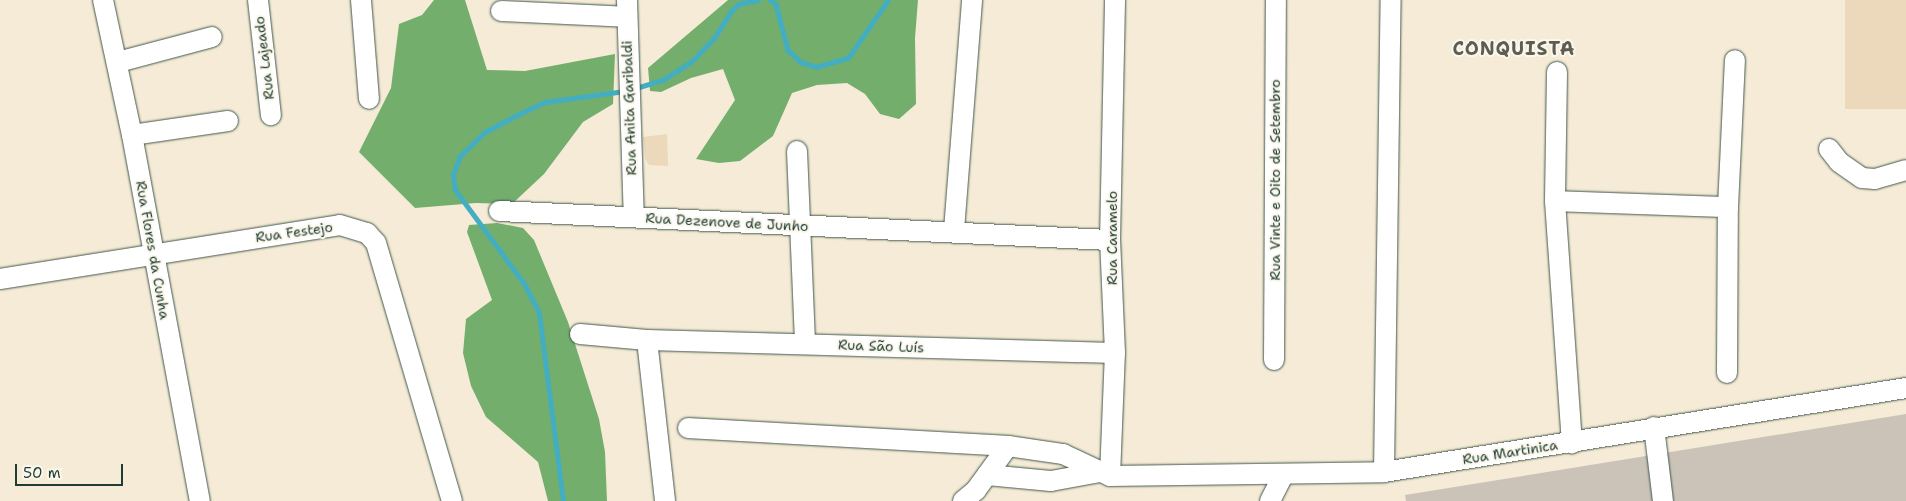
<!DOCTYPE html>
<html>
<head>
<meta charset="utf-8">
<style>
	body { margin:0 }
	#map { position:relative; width:1906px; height:501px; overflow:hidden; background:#f5ebd6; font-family:"Shantell Sans",sans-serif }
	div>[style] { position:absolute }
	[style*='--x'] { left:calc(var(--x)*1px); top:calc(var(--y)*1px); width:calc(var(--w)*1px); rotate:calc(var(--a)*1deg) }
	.built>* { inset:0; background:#ecd8ba; transform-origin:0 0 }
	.industrial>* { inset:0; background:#cbc3b8 }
	.forest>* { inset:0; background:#74ae6d }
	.stream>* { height:4.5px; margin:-2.25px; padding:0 2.25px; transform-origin:2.25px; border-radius:2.25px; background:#43adc2 }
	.roads { filter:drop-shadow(0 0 1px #3f574c) drop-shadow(0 0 1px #3f574c) }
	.minor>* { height:20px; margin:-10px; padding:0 10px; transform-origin:10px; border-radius:10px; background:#fff }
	span { translate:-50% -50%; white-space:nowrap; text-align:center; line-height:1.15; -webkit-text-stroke:4px #fbf7ec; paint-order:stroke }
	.street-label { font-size:14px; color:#1f3d34 }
	.district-label { font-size:19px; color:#5d5e53; font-weight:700; letter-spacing:1px }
	.scale { position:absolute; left:15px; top:464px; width:108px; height:22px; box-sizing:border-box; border:2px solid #1f3d34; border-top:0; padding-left:6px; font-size:15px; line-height:18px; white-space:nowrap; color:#1f3d34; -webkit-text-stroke:4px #fbf7ec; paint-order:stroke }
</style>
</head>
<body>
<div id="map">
	<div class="built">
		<i style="left:1845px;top:0;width:61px;height:109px"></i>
		<i style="clip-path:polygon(667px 134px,668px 166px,649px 165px,645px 159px,643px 137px)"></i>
	</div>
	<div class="industrial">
		<i style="clip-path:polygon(1906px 414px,1906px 501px,1406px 501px,1405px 495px)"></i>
	</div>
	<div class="forest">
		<i style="clip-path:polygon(434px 0,465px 0,487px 70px,525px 71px,615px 54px,613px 104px,583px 122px,544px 174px,512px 204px,476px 203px,415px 208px,359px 152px,391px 88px,399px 24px,422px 15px)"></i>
		<i style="clip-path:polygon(728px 0,918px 0,915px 38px,916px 104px,899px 119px,880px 114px,865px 94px,847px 83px,817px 85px,792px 93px,773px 136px,740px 161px,719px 163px,696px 159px,735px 100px,723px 69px,691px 78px,661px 92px,650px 91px,648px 68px)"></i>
		<i style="clip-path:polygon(497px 223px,523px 228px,534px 240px,568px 322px,599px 419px,605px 452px,607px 501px,548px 501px,538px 462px,486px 417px,471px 386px,463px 353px,466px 319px,492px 300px,467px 232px,469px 225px)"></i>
	</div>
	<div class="stream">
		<i style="--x:770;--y:0;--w:7;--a:34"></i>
		<i style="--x:776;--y:4;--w:48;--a:75.4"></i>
		<i style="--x:788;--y:50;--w:18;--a:43"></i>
		<i style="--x:801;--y:62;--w:16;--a:18"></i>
		<i style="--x:816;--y:67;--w:33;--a:-16"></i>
		<i style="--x:848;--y:58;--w:70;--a:-55.4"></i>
		<i style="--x:636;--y:88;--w:28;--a:-17"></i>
		<i style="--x:663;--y:80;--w:33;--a:-33"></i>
		<i style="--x:691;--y:62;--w:33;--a:-46"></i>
		<i style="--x:714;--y:38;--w:33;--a:-57"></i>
		<i style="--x:732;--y:10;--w:9;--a:-41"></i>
		<i style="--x:739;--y:4;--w:19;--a:-12"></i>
		<i style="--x:563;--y:501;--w:190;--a:-97.3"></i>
		<i style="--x:539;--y:313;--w:33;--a:-117"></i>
		<i style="--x:524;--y:284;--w:117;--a:-126.3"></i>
		<i style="--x:455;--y:190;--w:15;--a:-98"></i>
		<i style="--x:453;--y:175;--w:20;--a:-70"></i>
		<i style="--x:460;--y:156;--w:35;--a:-44"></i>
		<i style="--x:485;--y:132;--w:34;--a:-28"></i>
		<i style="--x:515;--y:116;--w:33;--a:-25"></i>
		<i style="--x:545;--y:102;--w:80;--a:-7.9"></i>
	</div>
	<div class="roads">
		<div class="minor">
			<i style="--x:103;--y:0;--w:138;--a:77.9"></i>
			<i style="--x:132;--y:135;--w:372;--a:79.5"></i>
			<i style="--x:258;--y:0;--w:116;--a:83.6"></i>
			<i style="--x:361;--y:0;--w:99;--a:85.4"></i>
			<i style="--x:627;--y:0;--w:217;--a:88.2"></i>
			<i style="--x:501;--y:11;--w:125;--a:2.7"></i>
			<i style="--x:118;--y:62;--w:97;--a:-14.9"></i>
			<i style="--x:1557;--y:72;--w:129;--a:90.9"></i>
			<i style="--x:1555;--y:201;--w:243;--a:86"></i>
			<i style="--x:132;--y:135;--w:97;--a:-8.3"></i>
			<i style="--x:1829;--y:149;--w:16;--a:52"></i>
			<i style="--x:1839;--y:162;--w:28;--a:35"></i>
			<i style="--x:1862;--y:178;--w:13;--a:4"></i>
			<i style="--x:1875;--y:179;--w:32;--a:-16"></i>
			<i style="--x:797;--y:151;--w:193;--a:87.6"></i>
			<i style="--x:1555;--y:201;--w:173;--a:2"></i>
			<i style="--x:499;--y:211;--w:612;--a:2.72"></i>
			<i style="--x:954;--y:230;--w:231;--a:-85.5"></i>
			<i style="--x:0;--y:279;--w:344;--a:-9"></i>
			<i style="--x:340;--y:225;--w:28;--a:17"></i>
			<i style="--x:367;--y:233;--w:13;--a:48"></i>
			<i style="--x:376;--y:243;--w:269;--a:73.6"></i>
			<i style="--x:580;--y:334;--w:67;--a:5.1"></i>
			<i style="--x:647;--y:340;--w:468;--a:1.6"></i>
			<i style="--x:647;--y:340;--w:162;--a:83.6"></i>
			<i style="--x:1274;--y:360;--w:360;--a:-89.7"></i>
			<i style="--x:1727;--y:373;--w:166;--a:-89.7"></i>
			<i style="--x:1728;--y:207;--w:147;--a:-87.3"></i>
			<i style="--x:1654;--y:427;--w:75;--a:83.1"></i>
			<i style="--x:688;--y:428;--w:321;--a:3.2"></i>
			<i style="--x:1384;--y:472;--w:472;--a:-89.2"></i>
			<i style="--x:987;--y:475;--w:64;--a:5.4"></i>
			<i style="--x:1051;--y:481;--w:50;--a:-10.4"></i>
			<i style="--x:1110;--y:476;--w:123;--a:-87.7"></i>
			<i style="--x:1115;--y:353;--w:113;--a:-92.5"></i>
			<i style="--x:1110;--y:240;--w:240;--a:-88.8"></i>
			<i style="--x:963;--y:501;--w:17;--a:-40"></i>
			<i style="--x:976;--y:490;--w:54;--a:-54"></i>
			<i style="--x:1008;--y:446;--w:56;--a:8.3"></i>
			<i style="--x:1063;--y:454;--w:52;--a:25.1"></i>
			<i style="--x:1110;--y:476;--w:274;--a:-0.8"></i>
			<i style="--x:1384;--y:472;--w:529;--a:-9.14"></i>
			<i style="--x:1270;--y:501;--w:30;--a:-63"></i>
		</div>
	</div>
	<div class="street-label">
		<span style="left:264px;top:58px;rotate:-97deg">Rua Lajeado</span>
		<span style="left:629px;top:108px;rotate:-92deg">Rua Anita Garibaldi</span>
		<span style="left:1275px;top:180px;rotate:-90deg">Rua Vinte e Oito de Setembro</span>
		<span style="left:727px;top:222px;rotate:3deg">Rua Dezenove de Junho</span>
		<span style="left:294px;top:232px;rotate:-8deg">Rua Festejo</span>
		<span style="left:1112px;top:238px;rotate:-90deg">Rua Caramelo</span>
		<span style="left:153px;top:250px;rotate:80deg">Rua Flores da Cunha</span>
		<span style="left:881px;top:346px;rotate:2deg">Rua São Luís</span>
		<span style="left:1510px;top:452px;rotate:-9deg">Rua Martinica</span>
	</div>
	<div class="district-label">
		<span style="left:1514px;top:49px">CONQUISTA</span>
	</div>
	<div class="scale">50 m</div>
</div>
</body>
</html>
